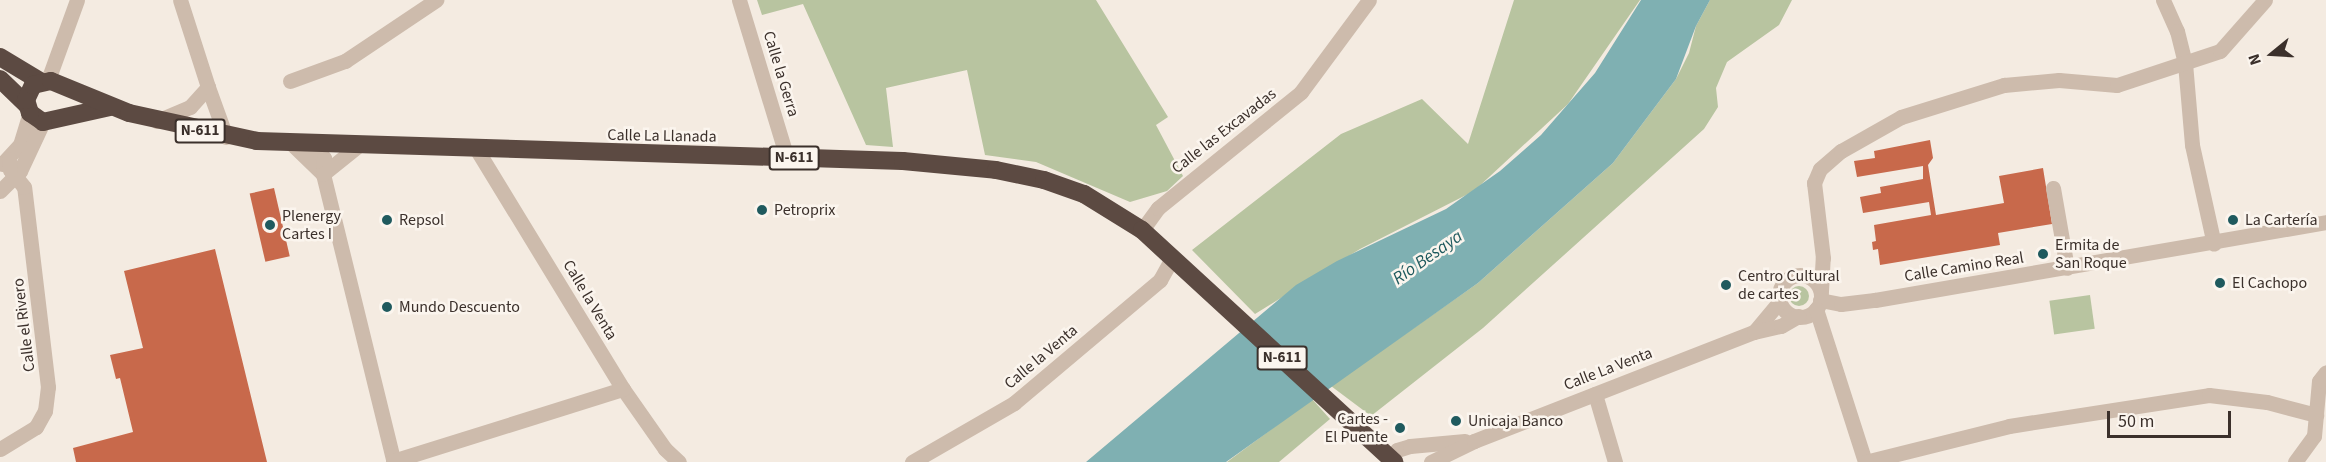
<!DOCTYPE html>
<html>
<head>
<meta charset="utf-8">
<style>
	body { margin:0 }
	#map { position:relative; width:2326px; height:462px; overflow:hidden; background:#f4ebe1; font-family:"Source Sans 3",sans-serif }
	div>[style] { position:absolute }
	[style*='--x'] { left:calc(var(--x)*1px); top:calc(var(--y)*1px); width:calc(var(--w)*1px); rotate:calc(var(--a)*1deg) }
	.green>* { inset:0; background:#b8c4a0; transform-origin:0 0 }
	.round { border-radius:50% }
	.water>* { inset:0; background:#7fb0b2 }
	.building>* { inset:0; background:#c8694b; transform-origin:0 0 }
	.street>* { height:15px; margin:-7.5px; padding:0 7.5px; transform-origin:7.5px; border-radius:7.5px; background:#cdbbac }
	.street>.ring { margin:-7.5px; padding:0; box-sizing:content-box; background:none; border:15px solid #cdbbac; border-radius:50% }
	.highway>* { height:18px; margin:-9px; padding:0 9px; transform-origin:9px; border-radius:9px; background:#5c4a42 }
	.dots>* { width:16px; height:16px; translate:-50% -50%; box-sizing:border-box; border:3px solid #fbf5ee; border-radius:50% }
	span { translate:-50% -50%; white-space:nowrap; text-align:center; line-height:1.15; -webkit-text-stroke:5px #fbf5ee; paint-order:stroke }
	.shield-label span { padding:2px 4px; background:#fbf5ee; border:2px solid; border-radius:4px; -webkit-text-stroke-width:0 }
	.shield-label { font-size:15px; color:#3b302b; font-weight:700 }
	.street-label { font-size:16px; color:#3b302b }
	.poi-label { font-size:16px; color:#3b302b }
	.left { translate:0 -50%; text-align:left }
	.right { translate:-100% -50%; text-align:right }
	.water-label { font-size:18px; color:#1f5a5e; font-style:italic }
	.north { position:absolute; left:2242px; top:24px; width:60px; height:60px; -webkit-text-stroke:4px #fbf5ee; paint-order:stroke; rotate:252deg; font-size:16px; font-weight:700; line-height:24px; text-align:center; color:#3b302b }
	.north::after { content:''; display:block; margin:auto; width:21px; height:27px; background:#3b302b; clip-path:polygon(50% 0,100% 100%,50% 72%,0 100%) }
	.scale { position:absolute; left:2107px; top:411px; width:124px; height:27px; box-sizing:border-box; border:3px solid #3b302b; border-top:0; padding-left:8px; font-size:18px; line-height:21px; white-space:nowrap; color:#3b302b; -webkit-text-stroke:4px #fbf5ee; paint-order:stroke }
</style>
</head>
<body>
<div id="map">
	<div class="green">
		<i style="clip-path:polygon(757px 0,1096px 0,1168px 117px,1156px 125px,1183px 176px,1167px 191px,1130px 202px,1036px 162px,985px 155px,967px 70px,886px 88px,893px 147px,866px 145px,803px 4px,762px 15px)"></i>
		<i style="clip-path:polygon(1514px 0,1640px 0,1568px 104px,1474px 191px,1360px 249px,1255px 314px,1192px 250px,1341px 134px,1422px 99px,1468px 144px)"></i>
		<i style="clip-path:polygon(1710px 0,1792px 0,1779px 25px,1727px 62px,1716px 88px,1718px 107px,1704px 129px,1483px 328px,1371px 416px,1331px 386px,1478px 283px,1613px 163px,1676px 79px,1689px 53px,1696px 26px)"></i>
		<i class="round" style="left:1789px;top:286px;width:20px;height:20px"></i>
		<i style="left:2090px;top:295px;width:34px;height:41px;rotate:82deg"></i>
		<i style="clip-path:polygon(1312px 399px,1330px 419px,1279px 462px,1227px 462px)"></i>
	</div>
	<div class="water">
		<i style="clip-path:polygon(1641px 0,1710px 0,1696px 26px,1676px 79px,1613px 163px,1478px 283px,1226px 462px,1086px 462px,1296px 285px,1337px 261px,1446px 209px,1500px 171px,1541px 135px,1595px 73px)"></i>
	</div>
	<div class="building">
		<i style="clip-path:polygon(1930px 140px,1933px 158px,1928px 165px,1936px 215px,2004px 203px,1999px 176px,2043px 168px,2052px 224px,1998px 233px,2000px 245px,1880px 265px,1878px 249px,1873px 250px,1872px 242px,1876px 241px,1874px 225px,1931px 215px,1929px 202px,1863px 213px,1860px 197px,1881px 193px,1880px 187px,1923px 179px,1923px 166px,1857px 177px,1854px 161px,1875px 158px,1874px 151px)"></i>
		<i style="left:274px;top:188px;width:70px;height:25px;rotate:77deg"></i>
		<i style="clip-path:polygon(215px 249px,267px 462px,76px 462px,73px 448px,133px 432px,120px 378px,116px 379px,110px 355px,143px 348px,124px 271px)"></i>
	</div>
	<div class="street">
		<i style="--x:739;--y:0;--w:165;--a:73.1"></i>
		<i style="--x:2163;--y:0;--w:34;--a:66"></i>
		<i style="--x:2177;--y:31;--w:33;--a:76"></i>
		<i style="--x:2185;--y:63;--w:82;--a:85.1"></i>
		<i style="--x:2192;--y:145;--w:101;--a:77.5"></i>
		<i style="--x:48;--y:80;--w:85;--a:-70.1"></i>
		<i style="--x:290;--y:81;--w:59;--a:-20"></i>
		<i style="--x:345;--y:61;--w:110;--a:-33.8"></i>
		<i style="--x:208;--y:87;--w:53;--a:70.2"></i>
		<i style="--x:157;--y:121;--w:36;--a:-23"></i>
		<i style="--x:190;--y:107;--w:27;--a:-48"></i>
		<i style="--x:208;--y:87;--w:91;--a:-107.8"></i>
		<i style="--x:291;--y:143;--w:45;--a:44.1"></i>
		<i style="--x:313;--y:144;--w:18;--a:52"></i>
		<i style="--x:324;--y:158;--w:16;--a:94"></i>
		<i style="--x:323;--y:174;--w:297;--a:76.2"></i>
		<i style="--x:477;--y:150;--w:280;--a:58.6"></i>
		<i style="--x:623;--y:389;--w:73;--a:55"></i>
		<i style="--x:665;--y:449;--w:19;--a:43"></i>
		<i style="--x:2;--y:164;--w:26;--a:-47"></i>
		<i style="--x:20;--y:145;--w:34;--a:-73"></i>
		<i style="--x:323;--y:174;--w:46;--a:-38.9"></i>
		<i style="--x:2053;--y:188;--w:81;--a:80.1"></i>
		<i style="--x:0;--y:191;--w:28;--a:-45"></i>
		<i style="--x:20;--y:171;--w:54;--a:-64.9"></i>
		<i style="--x:1142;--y:230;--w:27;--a:-54"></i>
		<i style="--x:1158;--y:208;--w:184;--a:-39"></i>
		<i style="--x:1301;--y:92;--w:114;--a:-53.5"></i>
		<i class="ring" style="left:1779px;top:275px;width:27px;height:27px"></i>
		<i style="--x:1821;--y:291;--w:33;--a:-87"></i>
		<i style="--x:1823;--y:258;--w:76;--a:-96.8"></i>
		<i style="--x:1814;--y:183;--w:15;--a:-67"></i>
		<i style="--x:1820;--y:169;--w:28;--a:-41"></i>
		<i style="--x:1841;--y:151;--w:69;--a:-29.5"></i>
		<i style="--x:1901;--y:117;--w:108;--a:-17.3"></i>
		<i style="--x:2004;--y:85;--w:55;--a:-5.2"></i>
		<i style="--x:2059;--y:80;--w:58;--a:4.9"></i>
		<i style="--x:2117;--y:85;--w:108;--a:-18.3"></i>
		<i style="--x:2220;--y:51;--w:68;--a:-48.6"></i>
		<i style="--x:1820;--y:300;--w:21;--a:11"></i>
		<i style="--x:1841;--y:304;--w:34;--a:-7"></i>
		<i style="--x:1875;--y:300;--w:458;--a:-9.8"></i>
		<i style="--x:1816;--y:309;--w:161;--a:72.2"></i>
		<i style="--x:1754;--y:332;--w:40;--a:-50"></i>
		<i style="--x:1595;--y:394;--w:71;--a:73.6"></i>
		<i style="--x:0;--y:449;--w:42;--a:-31.4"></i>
		<i style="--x:36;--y:427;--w:18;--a:-61"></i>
		<i style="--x:45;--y:411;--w:24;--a:-83"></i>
		<i style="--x:48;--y:387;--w:201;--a:-96.8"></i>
		<i style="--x:24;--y:187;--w:22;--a:-129"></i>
		<i style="--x:10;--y:170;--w:11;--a:-95"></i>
		<i style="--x:1389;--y:458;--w:11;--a:-45"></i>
		<i style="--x:1397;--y:450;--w:14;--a:-17"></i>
		<i style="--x:1410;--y:446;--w:55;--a:-5.2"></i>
		<i style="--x:393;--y:461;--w:241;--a:-17.4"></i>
		<i style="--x:912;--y:462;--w:118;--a:-30"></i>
		<i style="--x:1014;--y:403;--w:191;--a:-40.1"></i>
		<i style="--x:1160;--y:280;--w:26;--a:-61"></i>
		<i style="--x:1431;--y:462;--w:48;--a:-26"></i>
		<i style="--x:1474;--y:441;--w:300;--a:-21.3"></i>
		<i style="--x:1754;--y:332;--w:28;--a:-13"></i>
		<i style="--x:1781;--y:326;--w:20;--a:-30"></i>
		<i style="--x:1865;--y:462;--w:148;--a:-14"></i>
		<i style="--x:2009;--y:426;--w:202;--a:-8.8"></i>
		<i style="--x:2209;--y:395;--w:58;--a:6.9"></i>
		<i style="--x:2267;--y:402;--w:51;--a:14.9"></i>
		<i style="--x:2295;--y:462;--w:32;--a:-54"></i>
		<i style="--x:2314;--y:436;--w:55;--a:-84.8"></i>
		<i style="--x:2319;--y:381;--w:11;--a:-52"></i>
	</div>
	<div class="highway">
		<i style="--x:0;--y:57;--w:47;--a:31"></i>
		<i style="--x:0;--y:79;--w:36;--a:44"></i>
		<i style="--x:110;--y:107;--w:69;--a:167.4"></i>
		<i style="--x:43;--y:122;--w:16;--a:-145"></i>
		<i style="--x:30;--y:113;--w:14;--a:-107"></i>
		<i style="--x:26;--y:100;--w:17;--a:-65"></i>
		<i style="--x:33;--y:85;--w:18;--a:-13"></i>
		<i style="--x:51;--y:81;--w:84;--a:22.3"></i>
		<i style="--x:129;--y:113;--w:131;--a:12.3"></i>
		<i style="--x:257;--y:141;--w:646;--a:1.77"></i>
		<i style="--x:903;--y:161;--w:93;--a:5.5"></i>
		<i style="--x:996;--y:170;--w:49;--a:11.8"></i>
		<i style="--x:1044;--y:180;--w:42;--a:19.3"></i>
		<i style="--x:1084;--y:194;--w:68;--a:31.8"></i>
		<i style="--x:1142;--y:230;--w:343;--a:42.6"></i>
	</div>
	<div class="dots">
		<i style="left:762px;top:210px;background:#1f5a5e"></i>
		<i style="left:387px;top:220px;background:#1f5a5e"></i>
		<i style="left:2233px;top:220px;background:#1f5a5e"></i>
		<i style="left:270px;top:225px;background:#1f5a5e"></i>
		<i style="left:2043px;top:254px;background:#1f5a5e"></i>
		<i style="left:2220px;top:283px;background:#1f5a5e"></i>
		<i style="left:1726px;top:285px;background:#1f5a5e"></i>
		<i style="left:387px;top:307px;background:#1f5a5e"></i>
		<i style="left:1456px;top:421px;background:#1f5a5e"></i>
		<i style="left:1400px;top:428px;background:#1f5a5e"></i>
	</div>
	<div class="shield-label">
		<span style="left:200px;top:131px">N-611</span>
		<span style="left:794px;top:158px">N-611</span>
		<span style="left:1282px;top:358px">N-611</span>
	</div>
	<div class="street-label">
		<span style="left:781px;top:74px;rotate:73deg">Calle la Gerra</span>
		<span style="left:1224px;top:131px;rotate:-38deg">Calle las Excavadas</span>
		<span style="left:662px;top:136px;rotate:1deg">Calle La Llanada</span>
		<span style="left:1964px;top:267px;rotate:-9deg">Calle Camino Real</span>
		<span style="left:590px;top:300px;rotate:59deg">Calle la Venta</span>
		<span style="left:24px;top:325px;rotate:-97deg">Calle el Rivero</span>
		<span style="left:1041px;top:357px;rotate:-40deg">Calle la Venta</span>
		<span style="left:1608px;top:369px;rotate:-21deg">Calle La Venta</span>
	</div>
	<div class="poi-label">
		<span class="left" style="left:774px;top:210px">Petroprix</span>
		<span class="left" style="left:282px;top:225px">Plenergy<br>Cartes I</span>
		<span class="left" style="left:399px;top:220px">Repsol</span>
		<span class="left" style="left:2245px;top:220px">La Cartería</span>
		<span class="left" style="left:2055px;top:254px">Ermita de<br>San Roque</span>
		<span class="left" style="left:1738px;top:285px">Centro Cultural<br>de cartes</span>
		<span class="left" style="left:2232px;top:283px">El Cachopo</span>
		<span class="left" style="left:399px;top:307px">Mundo Descuento</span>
		<span class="right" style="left:1388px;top:428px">Cartes -<br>El Puente</span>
		<span class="left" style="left:1468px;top:421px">Unicaja Banco</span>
	</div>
	<div class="water-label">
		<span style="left:1428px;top:258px;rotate:-35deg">Río Besaya</span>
	</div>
	<div class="north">N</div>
	<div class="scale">50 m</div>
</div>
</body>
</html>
